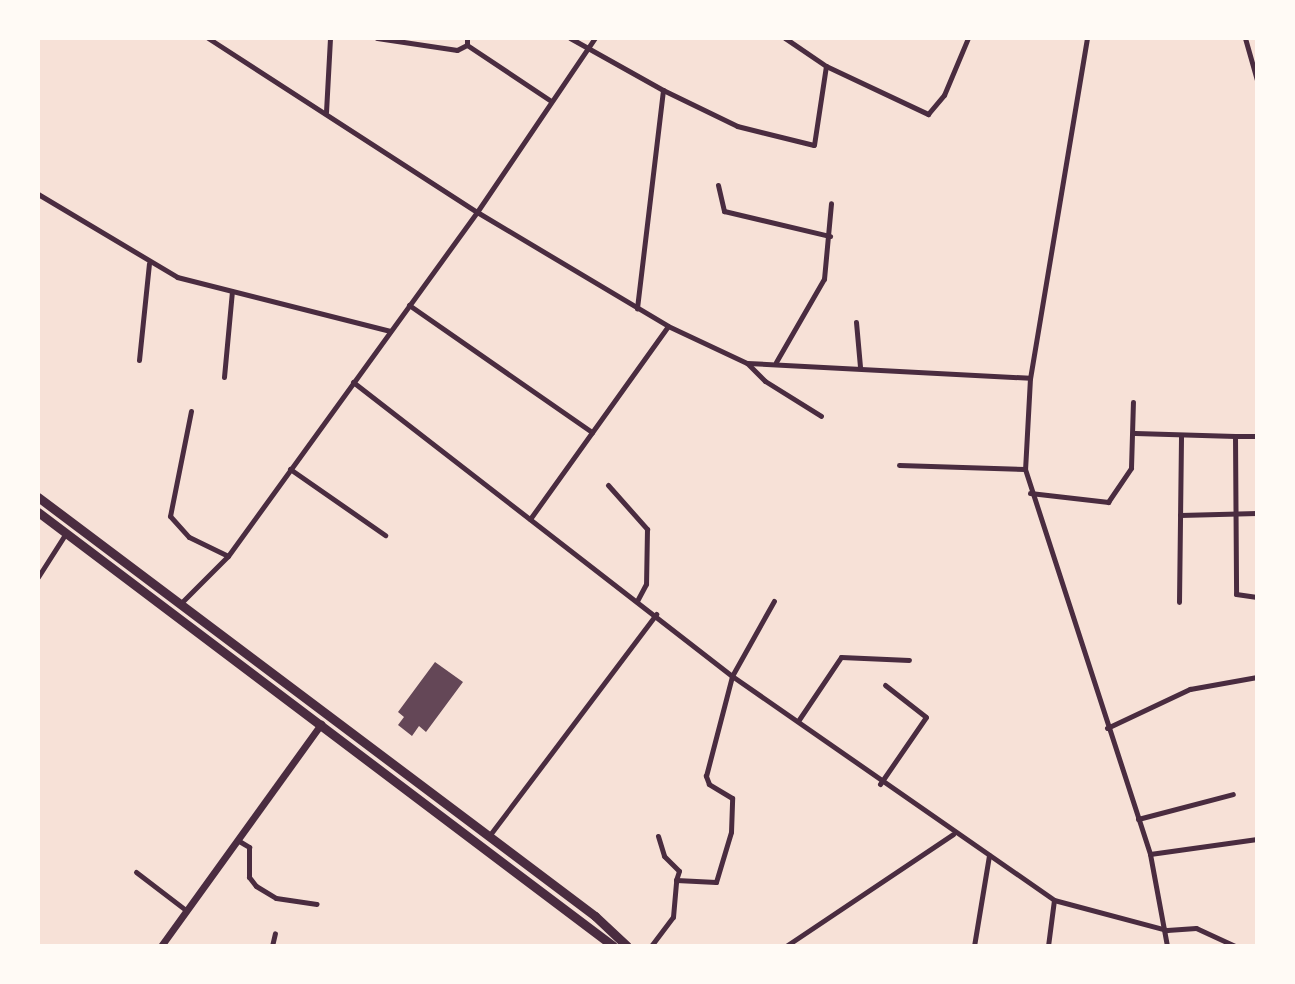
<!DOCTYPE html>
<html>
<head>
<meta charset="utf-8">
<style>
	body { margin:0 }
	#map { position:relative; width:1295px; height:984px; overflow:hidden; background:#f7e1d7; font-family:"Fira Sans Condensed",sans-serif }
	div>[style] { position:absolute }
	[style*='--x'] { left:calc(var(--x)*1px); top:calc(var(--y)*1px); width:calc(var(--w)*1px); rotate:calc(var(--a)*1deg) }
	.building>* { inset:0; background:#644757 }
	.minor>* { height:5px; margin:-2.5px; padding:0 2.5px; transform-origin:2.5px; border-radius:2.5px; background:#4a2c40 }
	.tertiary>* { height:7px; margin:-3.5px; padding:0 3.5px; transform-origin:3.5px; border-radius:3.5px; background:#4a2c40 }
	.trunk>* { height:9px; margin:-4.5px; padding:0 4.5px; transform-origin:4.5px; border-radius:4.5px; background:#4a2c40 }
	span { translate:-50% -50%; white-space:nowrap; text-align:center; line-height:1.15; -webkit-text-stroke:6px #fffaf5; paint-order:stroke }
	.frame { position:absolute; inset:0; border:40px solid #fffaf5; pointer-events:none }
</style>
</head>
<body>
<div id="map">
	<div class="building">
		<i style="clip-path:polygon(435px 662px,463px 682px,426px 732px,419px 726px,412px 736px,398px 725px,404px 717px,398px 712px)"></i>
	</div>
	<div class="minor">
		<i style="--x:208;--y:38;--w:320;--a:32.9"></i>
		<i style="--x:477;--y:212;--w:222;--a:30.8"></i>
		<i style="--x:668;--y:326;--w:87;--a:25.1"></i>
		<i style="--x:747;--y:363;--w:283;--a:3"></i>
		<i style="--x:377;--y:38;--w:81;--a:8.5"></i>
		<i style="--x:457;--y:50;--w:11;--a:-27"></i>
		<i style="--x:467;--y:45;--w:7;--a:-90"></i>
		<i style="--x:570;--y:38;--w:107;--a:29.2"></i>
		<i style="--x:663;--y:90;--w:220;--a:96.8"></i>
		<i style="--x:1087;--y:38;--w:345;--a:99.5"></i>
		<i style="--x:1030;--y:378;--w:91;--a:93.1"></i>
		<i style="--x:1025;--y:469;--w:405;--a:72"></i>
		<i style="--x:1150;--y:854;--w:94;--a:79.5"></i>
		<i style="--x:1245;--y:38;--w:44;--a:74.1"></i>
		<i style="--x:467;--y:45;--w:101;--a:33.7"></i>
		<i style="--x:826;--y:66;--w:113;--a:25.2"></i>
		<i style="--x:928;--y:114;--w:25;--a:-50"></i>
		<i style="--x:944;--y:95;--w:62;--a:-67.2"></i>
		<i style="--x:663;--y:90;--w:82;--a:25.9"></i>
		<i style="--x:737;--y:126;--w:79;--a:13.9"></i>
		<i style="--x:814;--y:145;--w:80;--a:-81.4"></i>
		<i style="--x:826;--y:66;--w:50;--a:-145.7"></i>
		<i style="--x:326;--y:112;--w:74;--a:-86.9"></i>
		<i style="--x:718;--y:185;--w:27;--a:77"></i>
		<i style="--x:724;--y:211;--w:109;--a:13.3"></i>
		<i style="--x:38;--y:194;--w:162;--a:30.8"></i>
		<i style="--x:177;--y:277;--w:220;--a:14.2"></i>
		<i style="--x:409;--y:305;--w:223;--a:34.8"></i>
		<i style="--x:856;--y:322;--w:45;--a:84.9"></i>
		<i style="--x:139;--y:360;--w:97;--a:-84.1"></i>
		<i style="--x:776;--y:362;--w:96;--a:-60"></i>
		<i style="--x:824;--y:279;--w:76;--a:-84.7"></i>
		<i style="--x:748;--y:364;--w:24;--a:45"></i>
		<i style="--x:765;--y:381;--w:66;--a:32"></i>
		<i style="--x:224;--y:377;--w:86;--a:-84.7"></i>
		<i style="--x:353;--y:382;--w:480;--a:37.8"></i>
		<i style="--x:732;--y:676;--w:392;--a:34.8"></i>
		<i style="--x:1054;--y:900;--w:117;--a:14.9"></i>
		<i style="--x:1167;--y:930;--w:29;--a:-4"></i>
		<i style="--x:1196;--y:928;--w:43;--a:24.8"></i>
		<i style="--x:191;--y:411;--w:107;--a:101.3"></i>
		<i style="--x:170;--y:516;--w:28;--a:48"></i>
		<i style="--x:189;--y:537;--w:43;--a:26"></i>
		<i style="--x:1135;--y:433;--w:100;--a:1.7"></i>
		<i style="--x:1235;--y:436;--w:158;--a:89.6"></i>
		<i style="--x:1236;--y:594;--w:21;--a:8"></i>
		<i style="--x:1235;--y:436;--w:22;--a:0"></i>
		<i style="--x:899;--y:465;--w:126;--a:1.8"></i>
		<i style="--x:290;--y:469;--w:116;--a:34.8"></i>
		<i style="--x:608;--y:485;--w:59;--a:48.4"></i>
		<i style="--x:647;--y:529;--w:55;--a:91"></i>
		<i style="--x:646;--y:584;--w:19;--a:118"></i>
		<i style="--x:1030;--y:493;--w:79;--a:6.6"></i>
		<i style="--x:1108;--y:502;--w:41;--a:-55.9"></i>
		<i style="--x:1131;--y:468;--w:66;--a:-88.3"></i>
		<i style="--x:1180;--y:515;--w:77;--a:-1.5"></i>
		<i style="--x:530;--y:519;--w:237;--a:-54.4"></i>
		<i style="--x:38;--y:577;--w:52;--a:-57.5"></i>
		<i style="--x:182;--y:602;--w:65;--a:-45"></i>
		<i style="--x:228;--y:556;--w:425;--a:-54.1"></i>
		<i style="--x:477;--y:212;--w:210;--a:-55.9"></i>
		<i style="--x:1179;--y:602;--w:167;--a:-89.3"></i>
		<i style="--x:798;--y:721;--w:77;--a:-56.1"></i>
		<i style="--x:841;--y:657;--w:68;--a:2.5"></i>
		<i style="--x:1107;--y:728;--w:92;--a:-25.2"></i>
		<i style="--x:1190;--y:689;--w:68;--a:-10.2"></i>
		<i style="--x:880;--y:784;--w:81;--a:-55.5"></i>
		<i style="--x:926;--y:717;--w:52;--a:-142"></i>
		<i style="--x:1138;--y:819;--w:98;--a:-14.7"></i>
		<i style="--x:489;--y:836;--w:278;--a:-53"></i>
		<i style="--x:658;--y:836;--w:21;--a:73"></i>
		<i style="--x:664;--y:856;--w:21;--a:45"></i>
		<i style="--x:679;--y:871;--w:9;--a:108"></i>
		<i style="--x:239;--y:841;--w:12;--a:31"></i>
		<i style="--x:249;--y:847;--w:30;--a:90"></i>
		<i style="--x:249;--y:877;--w:11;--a:52"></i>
		<i style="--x:256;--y:886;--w:23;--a:31"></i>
		<i style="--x:276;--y:898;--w:41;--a:8.3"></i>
		<i style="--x:1150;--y:854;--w:108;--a:-8"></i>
		<i style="--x:136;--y:872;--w:64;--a:37.4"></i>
		<i style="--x:272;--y:946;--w:13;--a:-77"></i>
		<i style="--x:651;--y:946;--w:36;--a:-53"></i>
		<i style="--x:673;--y:917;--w:37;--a:-85"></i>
		<i style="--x:676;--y:880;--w:40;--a:2.9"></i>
		<i style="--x:716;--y:882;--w:52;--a:-73.3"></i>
		<i style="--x:731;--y:832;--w:34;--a:-88"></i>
		<i style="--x:732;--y:798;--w:27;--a:-149"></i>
		<i style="--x:709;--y:784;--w:9;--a:-111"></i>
		<i style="--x:706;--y:776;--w:103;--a:-75.4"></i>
		<i style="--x:732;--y:676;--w:86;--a:-60.8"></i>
		<i style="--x:786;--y:946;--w:201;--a:-33.8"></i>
		<i style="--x:974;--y:946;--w:92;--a:-80.6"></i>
		<i style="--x:1048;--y:946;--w:46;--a:-82.6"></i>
	</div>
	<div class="tertiary">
		<i style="--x:161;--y:946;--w:274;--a:-54.2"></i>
	</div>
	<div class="trunk">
		<i style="--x:38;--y:497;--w:697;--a:36.95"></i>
		<i style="--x:595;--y:916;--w:44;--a:43.2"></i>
		<i style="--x:38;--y:512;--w:720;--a:37.04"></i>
	</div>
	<div class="frame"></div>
</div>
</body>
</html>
